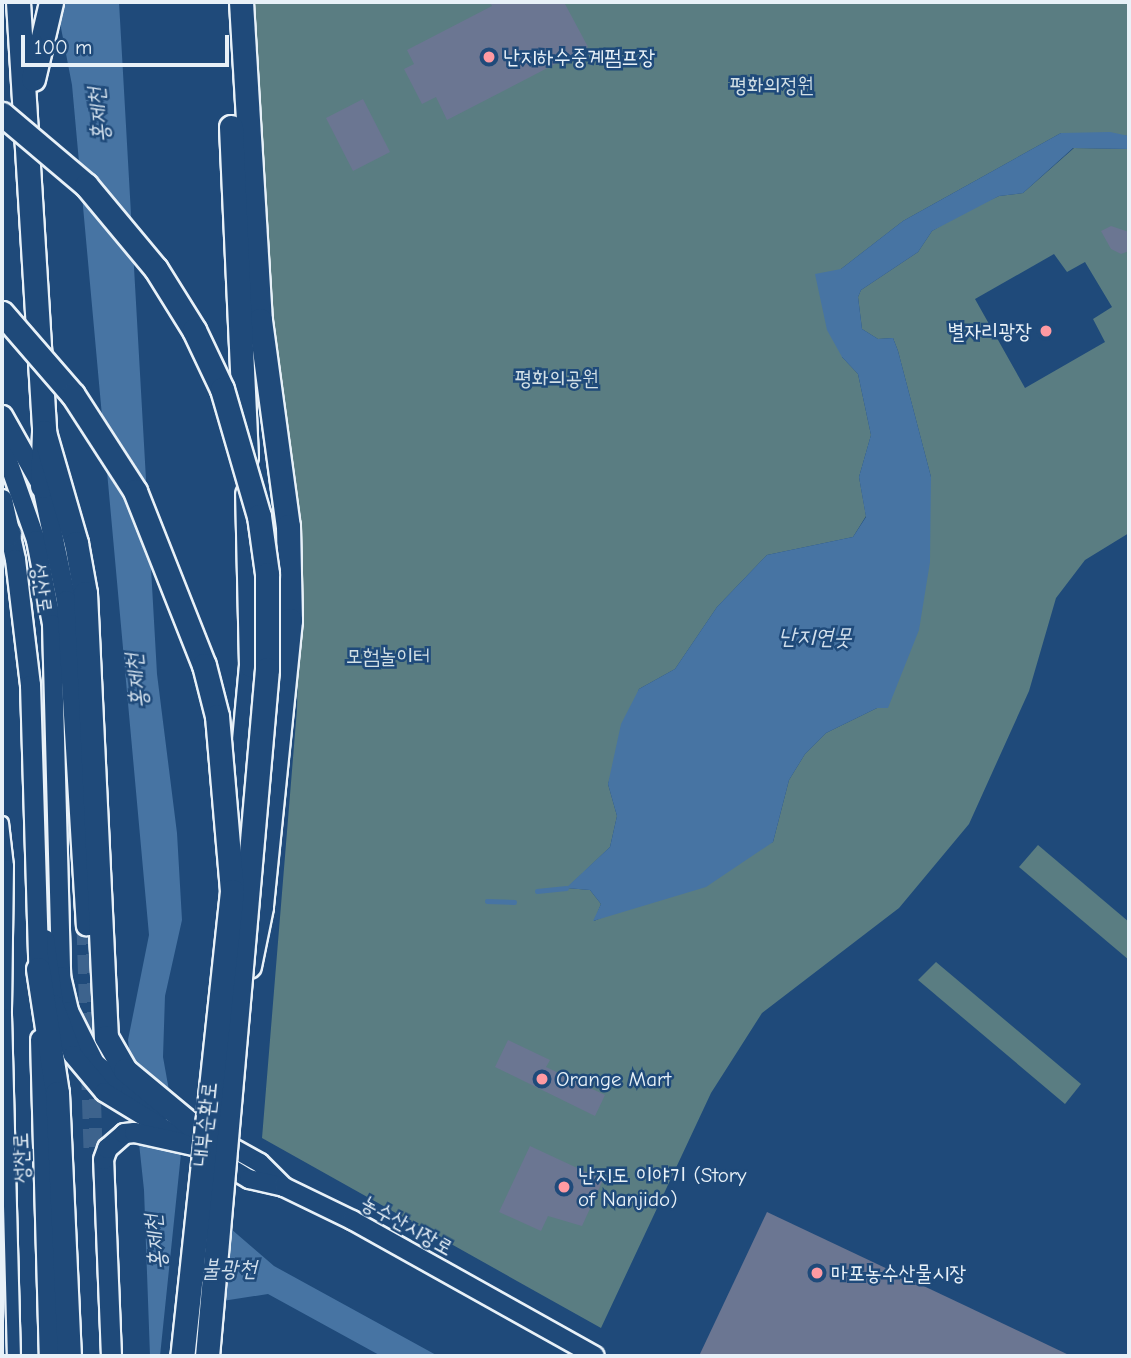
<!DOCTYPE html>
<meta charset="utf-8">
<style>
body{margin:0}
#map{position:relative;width:1131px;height:1358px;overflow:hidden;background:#1f4a7a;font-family:"Comic Neue","Poor Story",sans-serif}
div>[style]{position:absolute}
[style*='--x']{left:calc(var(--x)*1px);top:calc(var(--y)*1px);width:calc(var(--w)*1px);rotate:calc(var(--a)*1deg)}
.green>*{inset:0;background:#5a7d82}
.water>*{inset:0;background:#4774a3}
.pier>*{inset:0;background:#1f4a7a}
.stream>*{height:4.5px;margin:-2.25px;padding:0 2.25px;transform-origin:2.25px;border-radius:2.25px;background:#4774a3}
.building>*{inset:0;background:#6b7692}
.primary-tunnel>*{height:19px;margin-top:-9.5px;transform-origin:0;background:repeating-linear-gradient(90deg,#3d638d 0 19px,transparent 0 29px)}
.roads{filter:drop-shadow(2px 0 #e8f1f8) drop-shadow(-2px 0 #e8f1f8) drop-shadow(0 2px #e8f1f8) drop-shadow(0 -2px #e8f1f8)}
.street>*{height:12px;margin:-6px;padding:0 6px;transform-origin:6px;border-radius:6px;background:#1f4a7a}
.secondary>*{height:18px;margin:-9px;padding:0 9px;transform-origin:9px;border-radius:9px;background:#1f4a7a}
.primary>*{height:19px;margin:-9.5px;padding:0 9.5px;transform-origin:9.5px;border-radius:9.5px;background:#1f4a7a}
.highway>*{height:23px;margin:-11.5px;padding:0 11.5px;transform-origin:11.5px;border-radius:11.5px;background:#1f4a7a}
.bridges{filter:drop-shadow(2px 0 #e8f1f8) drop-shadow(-2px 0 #e8f1f8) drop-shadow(0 2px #e8f1f8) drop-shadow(0 -2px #e8f1f8)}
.highway-bridge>*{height:23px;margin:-11.5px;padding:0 11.5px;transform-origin:11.5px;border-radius:11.5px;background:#1f4a7a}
.dots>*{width:19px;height:19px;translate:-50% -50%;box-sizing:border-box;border:4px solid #1f4a7a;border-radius:50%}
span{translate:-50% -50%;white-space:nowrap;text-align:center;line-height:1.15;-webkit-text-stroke:5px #1f4a7a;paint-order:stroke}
.poi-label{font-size:21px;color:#e8f1f8}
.left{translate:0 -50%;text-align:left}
.right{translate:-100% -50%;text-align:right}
.park-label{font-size:21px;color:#d3e0e6}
.street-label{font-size:21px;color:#e8f1f8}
.water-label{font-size:23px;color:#d0deeb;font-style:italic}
.frame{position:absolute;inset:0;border:4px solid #e8f1f8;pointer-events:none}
.scale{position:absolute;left:21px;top:35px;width:208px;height:32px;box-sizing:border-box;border:4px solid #e8f1f8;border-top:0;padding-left:9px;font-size:21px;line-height:24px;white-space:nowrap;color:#e8f1f8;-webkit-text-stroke:5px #1f4a7a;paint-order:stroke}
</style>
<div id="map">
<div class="green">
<i style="clip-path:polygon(evenodd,255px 2px,1129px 2px,1129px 136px,1061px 133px,903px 221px,841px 269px,842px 357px,858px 374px,871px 435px,859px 477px,866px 516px,853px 537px,767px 555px,717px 607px,675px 669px,639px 689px,608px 784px,617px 816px,610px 847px,567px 888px,590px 890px,601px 904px,594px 921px,773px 842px,789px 780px,805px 754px,826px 733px,877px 708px,931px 477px,898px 351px,893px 338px,878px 339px,862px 329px,858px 297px,861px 290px,918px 252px,932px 231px,966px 211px,999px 196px,1023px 193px,1074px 148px,1129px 149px,1129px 533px,1085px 560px,1056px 598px,1029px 691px,969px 824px,899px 908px,762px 1013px,711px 1093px,601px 1328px,262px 1138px,297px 709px,300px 575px,260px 202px,255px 2px,1054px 254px,1067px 272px,1085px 262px,1112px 307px,1093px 319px,1105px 342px,1025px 388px,975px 299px,1054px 254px)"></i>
<i style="clip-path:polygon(1038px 845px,1129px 922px,1129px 960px,1019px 867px)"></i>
<i style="clip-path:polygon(936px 962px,1081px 1084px,1065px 1104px,918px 980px)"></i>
</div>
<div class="water">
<i style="clip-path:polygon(56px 2px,119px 2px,157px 674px,177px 833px,182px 920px,165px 996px,163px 1057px,187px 1191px,274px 1266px,438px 1356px,381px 1356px,268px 1294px,203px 1304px,199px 1356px,150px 1356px,144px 1190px,128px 1040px,149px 935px,72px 85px)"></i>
<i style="clip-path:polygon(1110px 132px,1129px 136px,1129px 149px,1073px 148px,1023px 193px,999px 196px,932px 231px,918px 252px,861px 290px,858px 297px,862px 329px,878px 339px,893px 338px,898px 351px,931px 477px,930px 562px,919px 630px,888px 708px,877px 708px,826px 733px,805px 754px,789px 780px,773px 842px,706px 887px,593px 921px,601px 904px,590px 890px,566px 888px,610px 847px,617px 816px,608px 784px,621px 724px,639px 689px,675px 669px,717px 607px,767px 555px,853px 537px,866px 517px,859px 477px,871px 435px,858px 374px,842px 357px,827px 330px,815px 274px,841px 269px,903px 221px,1061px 133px)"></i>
</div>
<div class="pier">
<i style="clip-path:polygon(182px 1144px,190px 1189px,228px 1222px,203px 1356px,160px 1356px)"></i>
</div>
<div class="stream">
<i style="--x:537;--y:891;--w:29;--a:-6"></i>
<i style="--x:487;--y:901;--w:27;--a:2"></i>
</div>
<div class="building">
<i style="clip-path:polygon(490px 2px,564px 2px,588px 47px,447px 120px,436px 97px,422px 104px,404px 69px,414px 64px,407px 50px,492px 6px)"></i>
<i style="clip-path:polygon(363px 99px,390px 152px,353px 171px,326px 118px)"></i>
<i style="clip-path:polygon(1111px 226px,1129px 232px,1129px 251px,1121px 254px,1111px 249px,1101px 231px)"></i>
<i style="clip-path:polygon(508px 1040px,550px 1060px,546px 1067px,605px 1095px,595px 1116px,495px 1067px)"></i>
<i style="clip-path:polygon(530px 1146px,603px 1180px,582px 1226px,548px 1216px,541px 1231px,499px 1212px)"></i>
<i style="clip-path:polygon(767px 1212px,966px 1306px,1071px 1356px,699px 1356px)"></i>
</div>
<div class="primary-tunnel">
<i style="--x:86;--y:925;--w:229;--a:88.2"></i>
</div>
<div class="roads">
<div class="street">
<i style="--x:2;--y:823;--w:43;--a:83.4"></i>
<i style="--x:7;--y:866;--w:149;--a:90.8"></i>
<i style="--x:5;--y:1015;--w:341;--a:88.5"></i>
</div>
<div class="secondary">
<i style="--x:2;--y:444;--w:102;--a:70.5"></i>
<i style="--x:36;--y:540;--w:86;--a:79.2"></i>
<i style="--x:52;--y:624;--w:352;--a:88.5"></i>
<i style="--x:61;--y:976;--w:36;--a:77"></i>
<i style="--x:69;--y:1011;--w:58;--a:63.4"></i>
<i style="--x:95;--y:1063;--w:45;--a:39.6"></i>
<i style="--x:130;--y:1092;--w:39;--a:29"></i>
<i style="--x:45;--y:939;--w:66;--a:82.1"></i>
<i style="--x:54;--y:1004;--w:54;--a:69.6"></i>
<i style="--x:73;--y:1055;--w:48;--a:50"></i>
<i style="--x:104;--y:1092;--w:90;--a:31.4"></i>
<i style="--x:217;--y:1139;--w:49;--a:29.2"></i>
<i style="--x:260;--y:1163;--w:34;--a:45"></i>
<i style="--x:214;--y:1158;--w:41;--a:31"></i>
<i style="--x:249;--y:1179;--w:36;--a:13"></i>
<i style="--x:284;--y:1187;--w:76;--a:25.9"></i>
<i style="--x:352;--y:1220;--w:278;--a:29.2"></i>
</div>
<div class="primary">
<i style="--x:2;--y:415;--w:81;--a:60.6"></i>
<i style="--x:42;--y:486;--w:116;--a:78.1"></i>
<i style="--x:66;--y:600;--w:326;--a:86.5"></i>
<i style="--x:2;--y:499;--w:61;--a:77.8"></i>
<i style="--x:15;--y:559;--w:127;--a:83.2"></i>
<i style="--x:30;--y:685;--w:299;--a:88.3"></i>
<i style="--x:40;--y:1039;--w:317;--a:88.4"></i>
<i style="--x:111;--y:1356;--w:197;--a:-92.3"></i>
<i style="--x:103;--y:1159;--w:12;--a:-70"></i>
<i style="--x:107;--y:1148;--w:23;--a:-41"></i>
<i style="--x:124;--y:1133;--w:10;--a:-6"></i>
<i style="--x:134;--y:1132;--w:60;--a:12.4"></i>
</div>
<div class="highway">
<i style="--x:18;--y:2;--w:431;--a:86.5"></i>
<i style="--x:44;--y:432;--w:54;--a:92.1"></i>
<i style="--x:241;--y:2;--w:319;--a:86.6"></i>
<i style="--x:260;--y:320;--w:208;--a:82.3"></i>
<i style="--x:288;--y:526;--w:94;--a:88.8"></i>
<i style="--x:290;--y:620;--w:288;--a:95.8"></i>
<i style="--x:261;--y:907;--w:60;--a:101.5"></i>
<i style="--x:33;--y:79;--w:79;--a:-76.8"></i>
<i style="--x:231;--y:127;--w:330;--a:87.4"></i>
<i style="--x:44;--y:432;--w:116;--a:73.9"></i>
<i style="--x:76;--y:543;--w:51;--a:79.8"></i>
<i style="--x:85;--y:593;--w:444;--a:87.3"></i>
<i style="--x:106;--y:1037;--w:38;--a:60"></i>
<i style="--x:125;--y:1070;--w:85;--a:39.7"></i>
<i style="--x:2;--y:520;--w:15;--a:62"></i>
<i style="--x:235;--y:837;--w:173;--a:-84.7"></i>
<i style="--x:251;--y:665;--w:171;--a:-91.3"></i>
<i style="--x:38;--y:969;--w:125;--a:81.3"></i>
<i style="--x:57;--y:1093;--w:263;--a:87.4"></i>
</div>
</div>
<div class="bridges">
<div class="highway-bridge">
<i style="--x:2;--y:114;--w:110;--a:40.2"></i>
<i style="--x:86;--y:185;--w:109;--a:50.2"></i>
<i style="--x:156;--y:269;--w:72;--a:58.1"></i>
<i style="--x:194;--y:330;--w:65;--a:64.6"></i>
<i style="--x:222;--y:389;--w:132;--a:73.8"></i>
<i style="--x:259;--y:516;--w:59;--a:82.1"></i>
<i style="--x:267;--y:574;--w:95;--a:90"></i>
<i style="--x:267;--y:669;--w:690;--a:94.99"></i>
<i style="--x:2;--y:313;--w:108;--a:49.1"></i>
<i style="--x:73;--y:395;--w:114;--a:57.1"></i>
<i style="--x:135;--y:491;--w:187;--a:68.4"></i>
<i style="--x:204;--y:665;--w:53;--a:75.7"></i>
<i style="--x:217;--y:716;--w:176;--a:85.1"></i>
<i style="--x:232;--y:891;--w:468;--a:96.1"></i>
</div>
</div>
<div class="dots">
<i style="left:489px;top:57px;background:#ff9aa2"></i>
<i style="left:1046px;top:331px;background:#ff9aa2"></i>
<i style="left:542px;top:1079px;background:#ff9aa2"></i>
<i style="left:564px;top:1187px;background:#ff9aa2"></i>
<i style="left:817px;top:1273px;background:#ff9aa2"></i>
</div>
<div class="poi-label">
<span class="left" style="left:503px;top:57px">난지하수중계펌프장</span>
<span class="right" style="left:1032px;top:331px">별자리광장</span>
<span class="left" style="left:556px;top:1079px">Orange Mart</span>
<span class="left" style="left:578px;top:1187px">난지도 이야기 (Story<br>of Nanjido)</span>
<span class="left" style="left:831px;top:1273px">마포농수산물시장</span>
</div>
<div class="park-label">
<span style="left:772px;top:85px">평화의정원</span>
<span style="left:557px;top:378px">평화의공원</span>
<span style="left:388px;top:656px">모험놀이터</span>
</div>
<div class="street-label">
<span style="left:42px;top:588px;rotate:82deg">성산로</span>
<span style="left:205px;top:1124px;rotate:-84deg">내부순환로</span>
<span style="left:21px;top:1158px;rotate:-92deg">성산로</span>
<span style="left:407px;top:1225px;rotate:29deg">농수산시장로</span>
</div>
<div class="water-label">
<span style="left:99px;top:115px;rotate:-96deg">홍제천</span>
<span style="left:815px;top:637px">난지연못</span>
<span style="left:137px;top:681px;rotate:-97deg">홍제천</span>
<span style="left:156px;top:1242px;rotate:-96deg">홍제천</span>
<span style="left:229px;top:1269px">불광천</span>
</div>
<div class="frame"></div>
<div class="scale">100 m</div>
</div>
